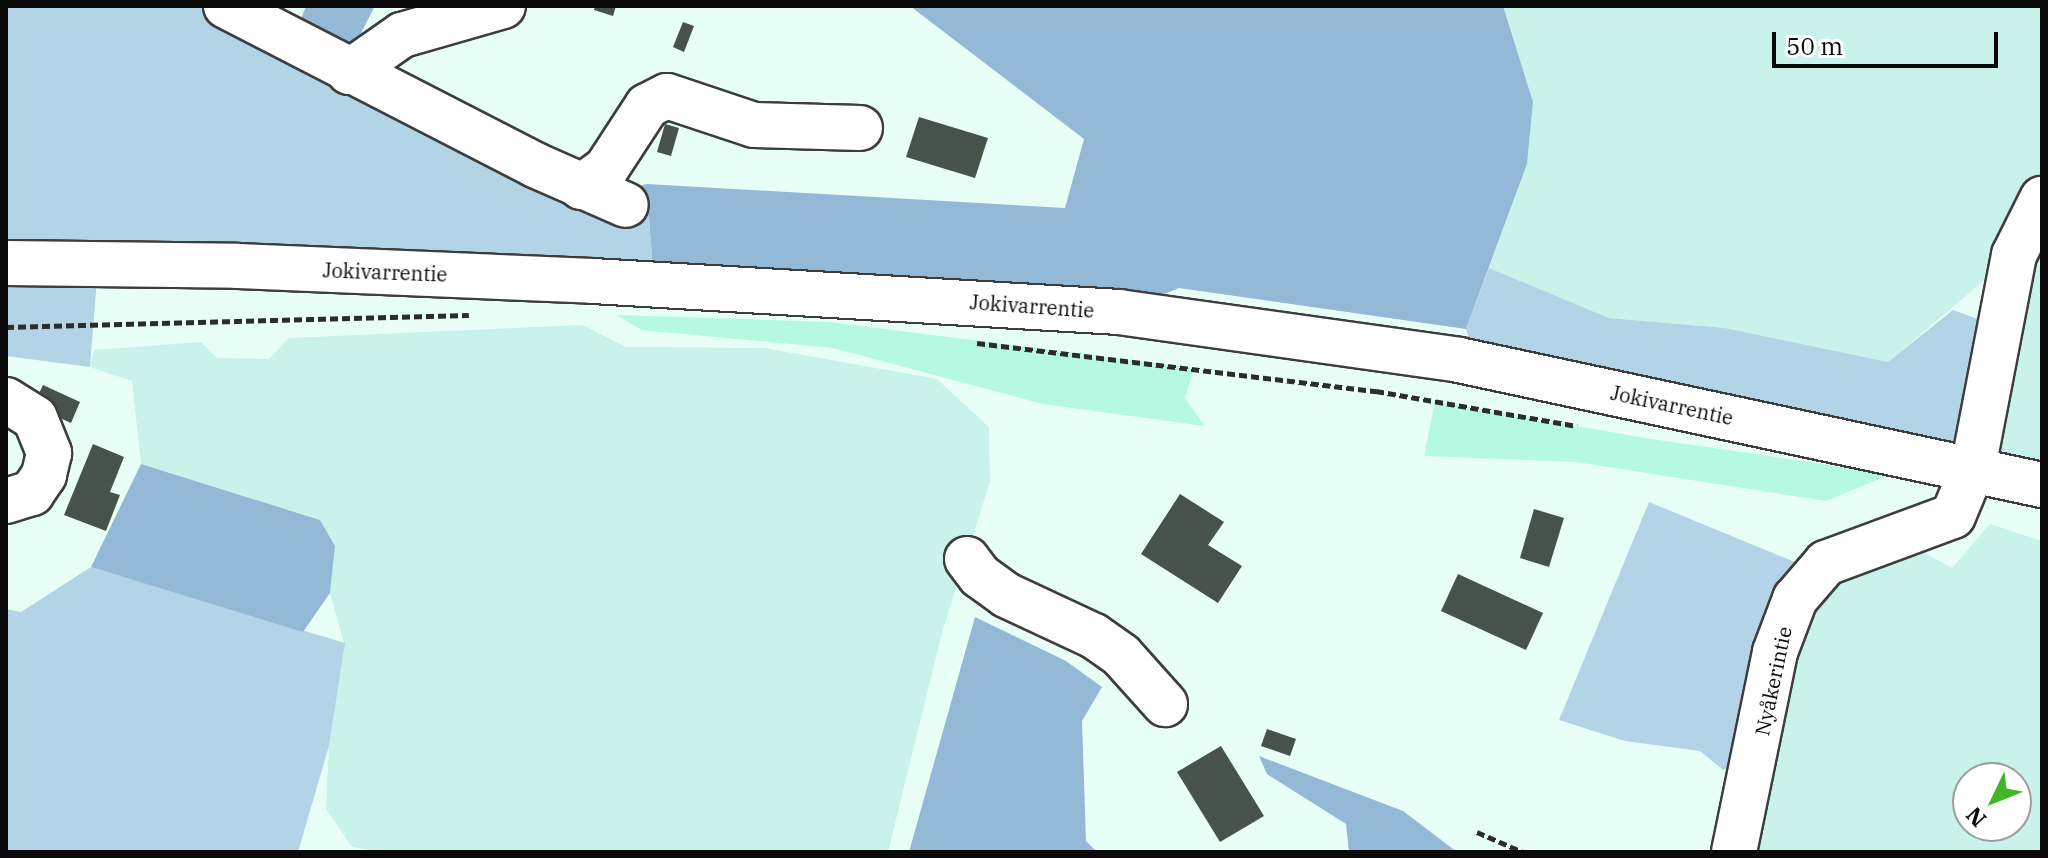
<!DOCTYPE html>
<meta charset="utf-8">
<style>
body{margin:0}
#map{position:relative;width:2048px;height:858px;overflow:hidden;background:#e7fff7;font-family:"IBM Plex Serif",serif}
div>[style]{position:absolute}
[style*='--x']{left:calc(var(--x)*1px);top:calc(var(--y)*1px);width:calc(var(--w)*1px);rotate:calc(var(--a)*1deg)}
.farmland>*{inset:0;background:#c9f3ea}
.green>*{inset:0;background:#b3d4e7}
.forest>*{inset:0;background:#93b9d7}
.sand>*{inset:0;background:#b5f9e2}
.building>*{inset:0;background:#47524a}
.path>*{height:5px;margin-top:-2.5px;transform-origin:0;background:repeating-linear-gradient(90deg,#2c2c2c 0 8px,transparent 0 12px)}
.roads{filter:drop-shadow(2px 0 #3d3d3d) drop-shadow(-2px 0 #3d3d3d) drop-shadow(0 2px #3d3d3d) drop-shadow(0 -2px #3d3d3d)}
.minor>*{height:44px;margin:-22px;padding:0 22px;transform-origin:22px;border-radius:22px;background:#fff}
span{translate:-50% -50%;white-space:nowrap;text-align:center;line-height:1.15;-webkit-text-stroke:8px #fff;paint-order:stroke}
.street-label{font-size:20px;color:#0a0a0a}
.frame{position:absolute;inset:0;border:8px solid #0a0a0a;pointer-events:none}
.north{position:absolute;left:1952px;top:762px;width:80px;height:80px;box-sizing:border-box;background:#fff;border:2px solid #9d9d9d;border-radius:50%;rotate:227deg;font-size:22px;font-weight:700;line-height:32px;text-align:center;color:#0a0a0a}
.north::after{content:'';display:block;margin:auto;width:28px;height:36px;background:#3eb626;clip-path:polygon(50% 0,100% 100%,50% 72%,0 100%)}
.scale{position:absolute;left:1772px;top:32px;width:226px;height:36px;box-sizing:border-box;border:4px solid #0a0a0a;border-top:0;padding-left:10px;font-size:24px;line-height:28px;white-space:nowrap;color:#0a0a0a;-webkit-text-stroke:6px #fff;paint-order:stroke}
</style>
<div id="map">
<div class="farmland">
<i style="clip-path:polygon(1503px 6px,2042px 6px,2042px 486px,1973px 468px,2013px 256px,1888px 362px,1725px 328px,1609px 318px,1489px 268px,1527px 164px,1533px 102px)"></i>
<i style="clip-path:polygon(583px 325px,626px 347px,765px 348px,937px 379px,989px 427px,990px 482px,943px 629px,888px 852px,382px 852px,352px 847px,326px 809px,329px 746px,344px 643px,330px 593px,335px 546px,320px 520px,141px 464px,132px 381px,90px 367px,94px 350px,201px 342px,217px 358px,269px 359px,289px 338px)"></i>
<i style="clip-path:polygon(evenodd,1990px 524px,2042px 541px,2042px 852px,1734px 852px,1795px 599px,1898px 538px,1952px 568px,1990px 524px,1968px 778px,2016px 778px,2016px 826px,1968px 826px,1968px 778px)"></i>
</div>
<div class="green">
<i style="clip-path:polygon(6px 6px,226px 6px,649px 217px,654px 284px,98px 266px,90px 367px,6px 356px)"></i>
<i style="clip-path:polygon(1489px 268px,1609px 318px,1725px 328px,1888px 362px,1953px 310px,2000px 327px,1973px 468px,1477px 364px,1466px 329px)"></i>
<i style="clip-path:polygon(1649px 502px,1807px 567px,1738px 761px,1723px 770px,1700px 751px,1625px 741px,1559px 720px)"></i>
<i style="clip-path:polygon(91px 567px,345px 643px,329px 746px,298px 852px,6px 852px,6px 609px,21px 612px)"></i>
</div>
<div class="forest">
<i style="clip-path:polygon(306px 6px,375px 6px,349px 56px,297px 29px)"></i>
<i style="clip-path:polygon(910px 6px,1503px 6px,1533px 102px,1527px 164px,1466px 329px,1179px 288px,1119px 312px,654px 284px,649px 217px,604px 196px,647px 184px,1065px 208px,1084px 139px)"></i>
<i style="clip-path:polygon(141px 464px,320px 520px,335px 546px,330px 593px,303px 632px,91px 567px)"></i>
<i style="clip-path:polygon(975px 617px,1066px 661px,1102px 687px,1082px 721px,1086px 841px,1097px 852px,909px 852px)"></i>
<i style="clip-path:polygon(1259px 756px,1403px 811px,1457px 852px,1349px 852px,1346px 824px,1267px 774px)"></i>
</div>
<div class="sand">
<i style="clip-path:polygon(616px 315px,829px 322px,1194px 368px,1185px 398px,1205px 426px,1043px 404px,833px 348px,642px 330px)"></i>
<i style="clip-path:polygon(1435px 401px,1645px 438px,1891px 474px,1826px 501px,1576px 462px,1424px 456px)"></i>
</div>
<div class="building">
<i style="clip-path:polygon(595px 6px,616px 6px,613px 16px,594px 10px)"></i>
<i style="clip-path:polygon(683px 22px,694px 26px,684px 52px,673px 47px)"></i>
<i style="clip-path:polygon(919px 117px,988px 138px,975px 178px,906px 157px)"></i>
<i style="clip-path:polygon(665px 124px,679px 128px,671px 156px,657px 152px)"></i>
<i style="clip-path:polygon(43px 385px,80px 402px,71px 423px,33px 406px)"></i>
<i style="clip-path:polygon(93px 444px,124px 457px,110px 492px,120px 495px,106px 531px,64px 515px)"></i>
<i style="clip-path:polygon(1180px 494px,1224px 522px,1208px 545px,1242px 566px,1218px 603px,1141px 554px)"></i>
<i style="clip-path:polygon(1534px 509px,1564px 518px,1549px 567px,1520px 558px)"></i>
<i style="clip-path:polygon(1458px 574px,1543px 613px,1526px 650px,1441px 611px)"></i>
<i style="clip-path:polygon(1267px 729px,1296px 739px,1290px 756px,1261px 746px)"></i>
<i style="clip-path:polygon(1221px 746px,1264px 816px,1220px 842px,1177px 772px)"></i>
</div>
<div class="path">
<i style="--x:6;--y:327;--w:463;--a:-1.5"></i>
<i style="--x:977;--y:343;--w:402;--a:6.9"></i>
<i style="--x:1376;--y:391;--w:204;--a:9.9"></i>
<i style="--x:1477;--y:832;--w:50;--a:23.5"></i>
</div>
<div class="roads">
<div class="minor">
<i style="--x:226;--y:6;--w:348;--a:27.2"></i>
<i style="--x:535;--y:165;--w:99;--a:23.7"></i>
<i style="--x:349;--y:72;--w:65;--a:-34.9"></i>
<i style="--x:402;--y:35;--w:105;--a:-16"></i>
<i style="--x:581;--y:187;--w:31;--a:-36"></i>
<i style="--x:606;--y:169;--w:75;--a:-56.9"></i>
<i style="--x:647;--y:106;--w:22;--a:-27"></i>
<i style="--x:667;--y:96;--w:92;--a:18.4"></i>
<i style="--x:754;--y:125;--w:106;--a:1.6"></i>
<i style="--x:6;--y:263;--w:232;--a:0.7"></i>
<i style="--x:238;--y:266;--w:355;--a:2.4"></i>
<i style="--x:593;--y:281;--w:527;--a:3.37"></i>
<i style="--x:1119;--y:312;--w:343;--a:8"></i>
<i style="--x:1459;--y:360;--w:596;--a:12.1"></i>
<i style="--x:6;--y:400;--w:34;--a:32"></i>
<i style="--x:35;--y:418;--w:38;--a:68"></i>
<i style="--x:49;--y:453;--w:23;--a:103"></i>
<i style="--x:44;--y:475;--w:22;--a:124"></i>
<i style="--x:32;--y:493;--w:27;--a:163"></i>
<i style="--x:967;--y:559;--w:21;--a:53"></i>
<i style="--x:980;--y:576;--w:32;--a:36"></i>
<i style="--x:1006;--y:595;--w:97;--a:25"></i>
<i style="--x:1094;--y:636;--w:33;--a:35"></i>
<i style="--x:1121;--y:655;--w:66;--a:48.1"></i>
<i style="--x:1734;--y:852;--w:204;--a:-78.4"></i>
<i style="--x:1775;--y:652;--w:57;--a:-69.3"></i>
<i style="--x:1795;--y:599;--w:48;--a:-49.3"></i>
<i style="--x:1826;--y:563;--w:135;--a:-20.3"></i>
<i style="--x:1953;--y:516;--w:52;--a:-67.4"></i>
<i style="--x:1973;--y:468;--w:217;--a:-79.1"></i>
<i style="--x:2014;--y:255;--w:63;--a:-63.4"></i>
</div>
</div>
<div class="street-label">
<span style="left:385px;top:272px;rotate:2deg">Jokivarrentie</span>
<span style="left:1032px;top:306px;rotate:4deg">Jokivarrentie</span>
<span style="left:1672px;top:405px;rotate:12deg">Jokivarrentie</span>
<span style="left:1773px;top:681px;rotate:-78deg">Nyåkerintie</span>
</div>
<div class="frame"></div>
<div class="north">N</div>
<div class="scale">50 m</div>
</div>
